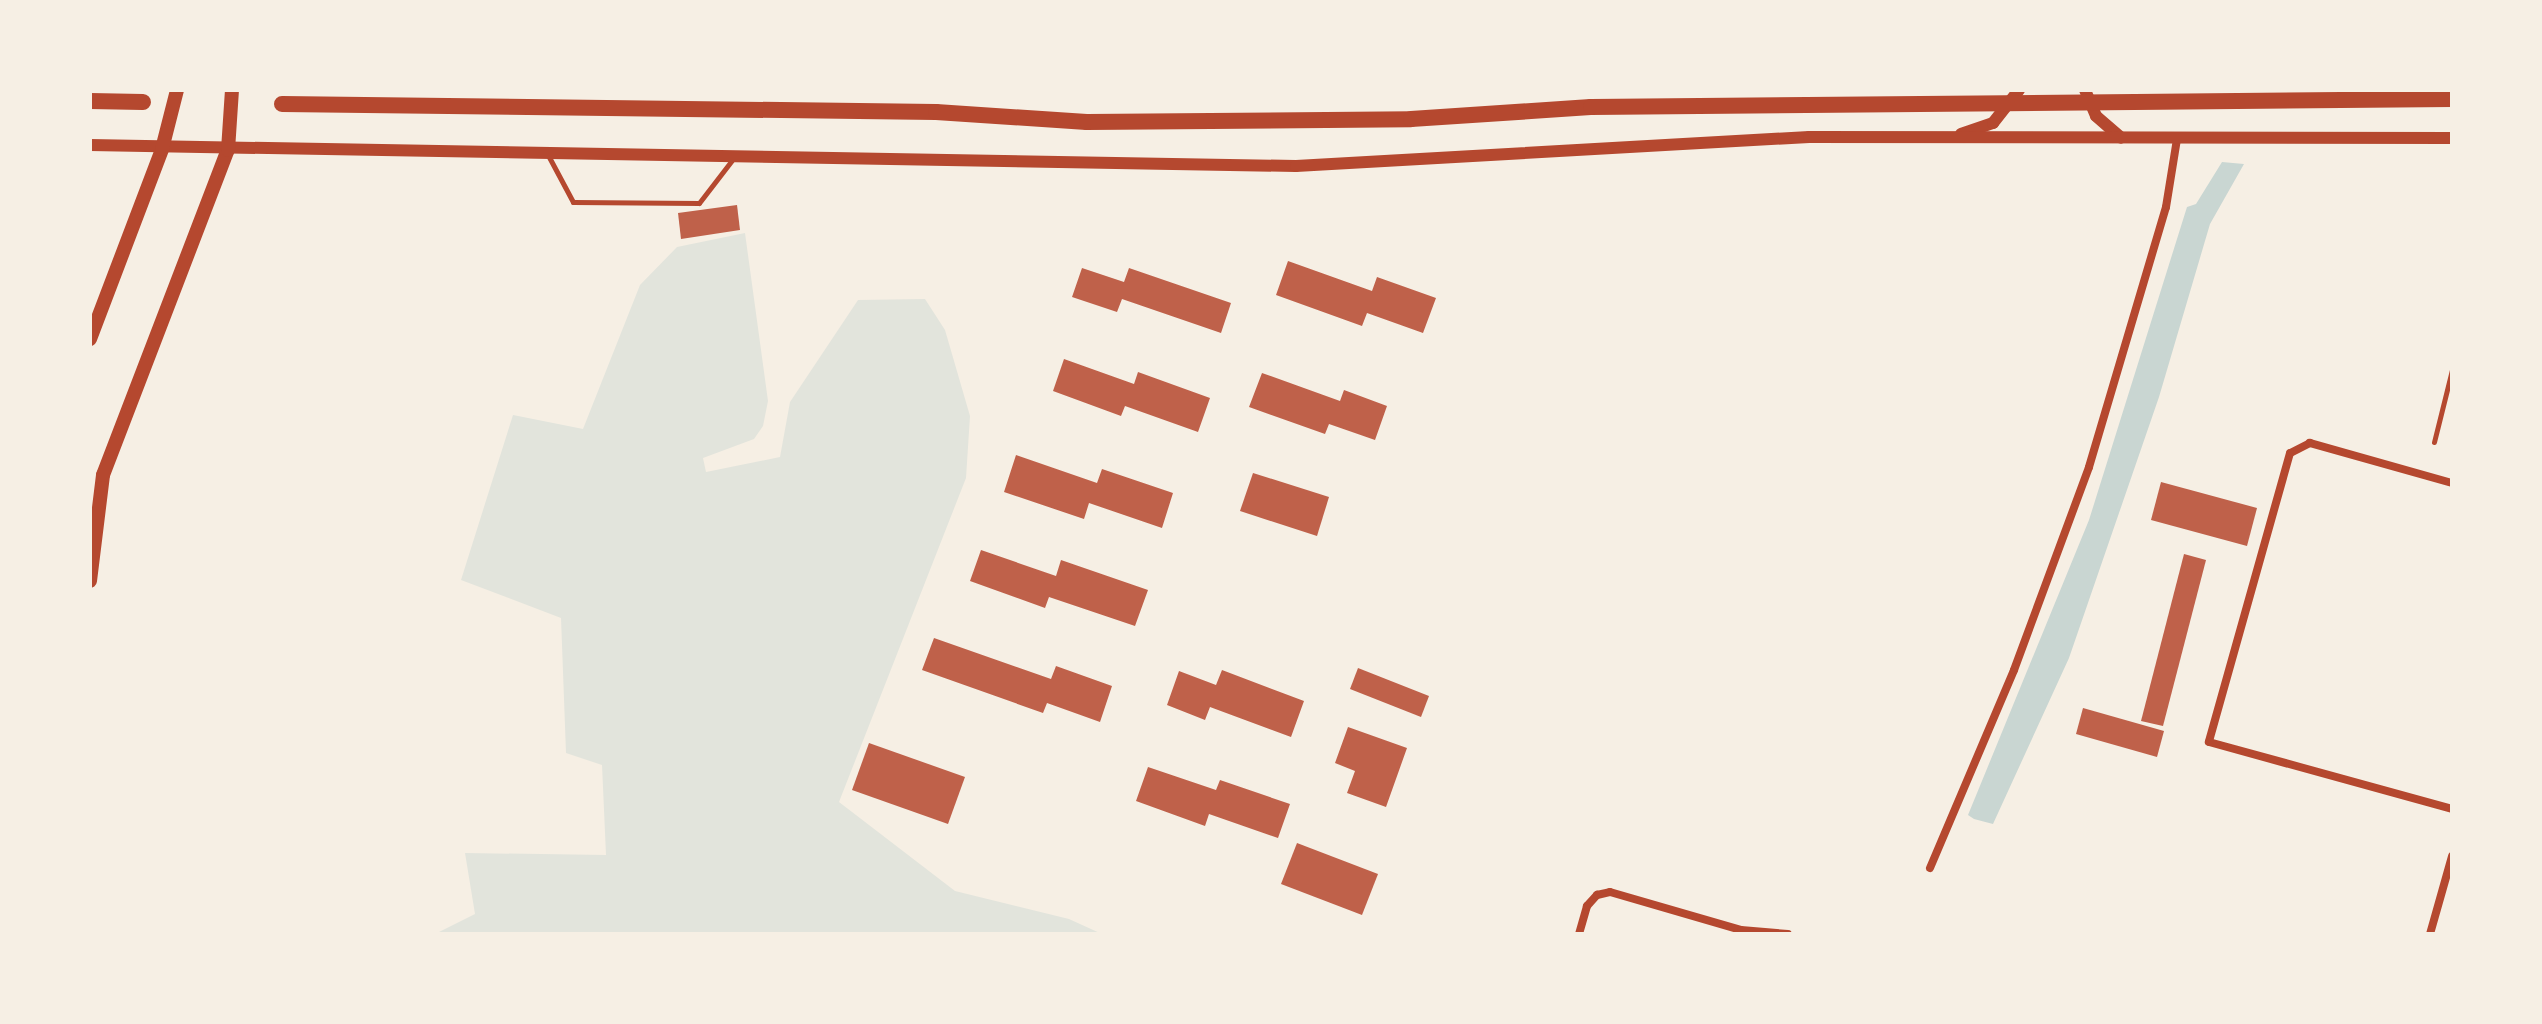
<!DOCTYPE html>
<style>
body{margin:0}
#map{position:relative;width:2542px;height:1024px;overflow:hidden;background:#f6efe4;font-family:"Fira Sans",sans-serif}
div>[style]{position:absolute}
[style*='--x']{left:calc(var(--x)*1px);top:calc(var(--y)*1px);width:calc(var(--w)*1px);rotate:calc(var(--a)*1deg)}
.green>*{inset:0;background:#e2e4dc}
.water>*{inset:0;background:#c9d6d2}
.building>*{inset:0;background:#bf614a}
.service>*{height:5px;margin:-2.5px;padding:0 2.5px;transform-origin:2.5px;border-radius:2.5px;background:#b5482f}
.minor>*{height:8px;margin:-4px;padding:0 4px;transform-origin:4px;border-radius:4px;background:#b5482f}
.tertiary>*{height:12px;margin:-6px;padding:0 6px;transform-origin:6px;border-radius:6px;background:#b5482f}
.secondary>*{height:14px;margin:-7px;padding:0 7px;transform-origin:7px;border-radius:7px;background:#b5482f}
.trunk>*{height:16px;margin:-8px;padding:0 8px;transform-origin:8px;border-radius:8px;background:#b5482f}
span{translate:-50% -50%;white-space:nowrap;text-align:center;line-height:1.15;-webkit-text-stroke:7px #f6efe4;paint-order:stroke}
.frame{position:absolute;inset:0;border:92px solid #f6efe4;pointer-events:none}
</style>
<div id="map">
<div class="green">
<i style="clip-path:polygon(745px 233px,768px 401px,763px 426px,754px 439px,703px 458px,706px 472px,780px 457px,790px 402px,858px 300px,925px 299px,945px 330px,970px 416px,966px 478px,839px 802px,955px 891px,1069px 919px,1102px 934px,435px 934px,475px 914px,465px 853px,606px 855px,602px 765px,566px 753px,561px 618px,461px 580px,513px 415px,583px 429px,640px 285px,677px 247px)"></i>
</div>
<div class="water">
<i style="clip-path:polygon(2222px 162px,2244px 164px,2210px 224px,2159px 397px,2069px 658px,1993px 824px,1974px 819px,1968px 815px,2089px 520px,2187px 207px,2196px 204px)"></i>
</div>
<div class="building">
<i style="clip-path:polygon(737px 205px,740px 230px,681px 239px,678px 213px)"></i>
<i style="clip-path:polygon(1288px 261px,1372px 291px,1377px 277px,1436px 298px,1423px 333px,1367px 313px,1362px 326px,1276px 295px)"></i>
<i style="clip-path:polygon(1082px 268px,1124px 282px,1129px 268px,1231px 303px,1221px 333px,1122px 299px,1117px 312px,1072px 297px)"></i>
<i style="clip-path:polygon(1064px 359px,1134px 384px,1138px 372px,1210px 398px,1198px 432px,1125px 406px,1121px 416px,1053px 391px)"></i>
<i style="clip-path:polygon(1262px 373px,1340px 401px,1344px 390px,1387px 406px,1375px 440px,1329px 424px,1325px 434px,1249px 407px)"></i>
<i style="clip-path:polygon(1016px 455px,1097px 483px,1102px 469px,1173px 493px,1162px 528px,1089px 503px,1084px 519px,1004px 492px)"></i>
<i style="clip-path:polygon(1253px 473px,1329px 497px,1317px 536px,1240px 511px)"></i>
<i style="clip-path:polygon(2161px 482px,2257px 508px,2247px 546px,2151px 520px)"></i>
<i style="clip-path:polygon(981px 550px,1056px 576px,1061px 560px,1148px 590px,1135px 626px,1049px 597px,1045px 608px,970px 581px)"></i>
<i style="clip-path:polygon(2184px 554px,2206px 560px,2163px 726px,2141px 721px)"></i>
<i style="clip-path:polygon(934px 638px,1051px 679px,1056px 666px,1112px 686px,1100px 722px,1047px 703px,1043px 713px,922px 670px)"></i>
<i style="clip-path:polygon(1358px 668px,1429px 696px,1421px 717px,1350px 689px)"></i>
<i style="clip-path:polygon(1222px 670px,1304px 701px,1291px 737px,1210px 707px,1205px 720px,1167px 705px,1179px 671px,1216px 685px)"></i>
<i style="clip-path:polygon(2083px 708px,2164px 731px,2157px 757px,2076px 734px)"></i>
<i style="clip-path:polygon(1348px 727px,1407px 748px,1386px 807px,1347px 793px,1355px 771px,1335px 763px)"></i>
<i style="clip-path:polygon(869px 743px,965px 777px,948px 824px,852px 790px)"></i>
<i style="clip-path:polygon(1148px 767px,1216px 790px,1220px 780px,1290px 804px,1278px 838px,1209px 814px,1205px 826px,1136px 801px)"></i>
<i style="clip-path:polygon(1297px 843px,1378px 874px,1362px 915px,1281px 884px)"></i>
</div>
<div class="service">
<i style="--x:549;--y:157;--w:51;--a:61.9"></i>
<i style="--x:573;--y:202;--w:126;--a:0.5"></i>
<i style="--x:699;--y:203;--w:54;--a:-52.5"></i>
<i style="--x:2434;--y:442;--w:74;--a:-76"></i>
</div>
<div class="minor">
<i style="--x:2452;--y:483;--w:148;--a:-164.3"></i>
<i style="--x:2310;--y:443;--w:22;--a:153"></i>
<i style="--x:2290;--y:453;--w:300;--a:105.7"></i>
<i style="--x:2209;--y:742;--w:252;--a:15.4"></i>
<i style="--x:1930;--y:868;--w:215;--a:-67"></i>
<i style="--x:2014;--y:670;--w:216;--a:-69.7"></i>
<i style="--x:2089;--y:467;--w:271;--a:-73.5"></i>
<i style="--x:2166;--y:207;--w:69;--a:-80.8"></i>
<i style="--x:1579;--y:934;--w:29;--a:-74"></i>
<i style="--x:1587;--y:906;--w:15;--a:-48"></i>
<i style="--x:1597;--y:895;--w:13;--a:-13"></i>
<i style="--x:1610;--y:892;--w:136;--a:16.2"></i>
<i style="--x:1741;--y:930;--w:47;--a:4.9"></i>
<i style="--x:2430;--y:934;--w:81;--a:-74.2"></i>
</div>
<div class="tertiary">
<i style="--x:2085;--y:90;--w:28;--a:67"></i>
<i style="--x:2096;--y:116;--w:33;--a:41"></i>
<i style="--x:1961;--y:134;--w:34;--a:-19"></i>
<i style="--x:1993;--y:123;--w:42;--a:-51.8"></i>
<i style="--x:90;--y:145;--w:1206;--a:1"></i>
<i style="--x:1296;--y:166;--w:514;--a:-3.24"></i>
<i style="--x:1809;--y:137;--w:643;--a:0.09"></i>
</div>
<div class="secondary">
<i style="--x:90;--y:339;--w:203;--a:-69.2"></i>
<i style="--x:162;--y:149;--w:61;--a:-75.7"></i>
<i style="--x:90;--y:581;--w:107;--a:-83"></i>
<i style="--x:103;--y:475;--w:348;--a:-69"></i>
<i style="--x:228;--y:150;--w:60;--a:-86.2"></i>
</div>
<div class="trunk">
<i style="--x:90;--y:101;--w:53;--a:1.1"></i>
<i style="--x:282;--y:104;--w:654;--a:0.7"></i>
<i style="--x:936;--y:112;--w:151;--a:3.8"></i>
<i style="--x:1087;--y:122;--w:324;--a:-0.5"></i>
<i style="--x:1411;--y:119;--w:180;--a:-3.8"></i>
<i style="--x:1591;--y:107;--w:861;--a:-0.53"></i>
</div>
<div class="frame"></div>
</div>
